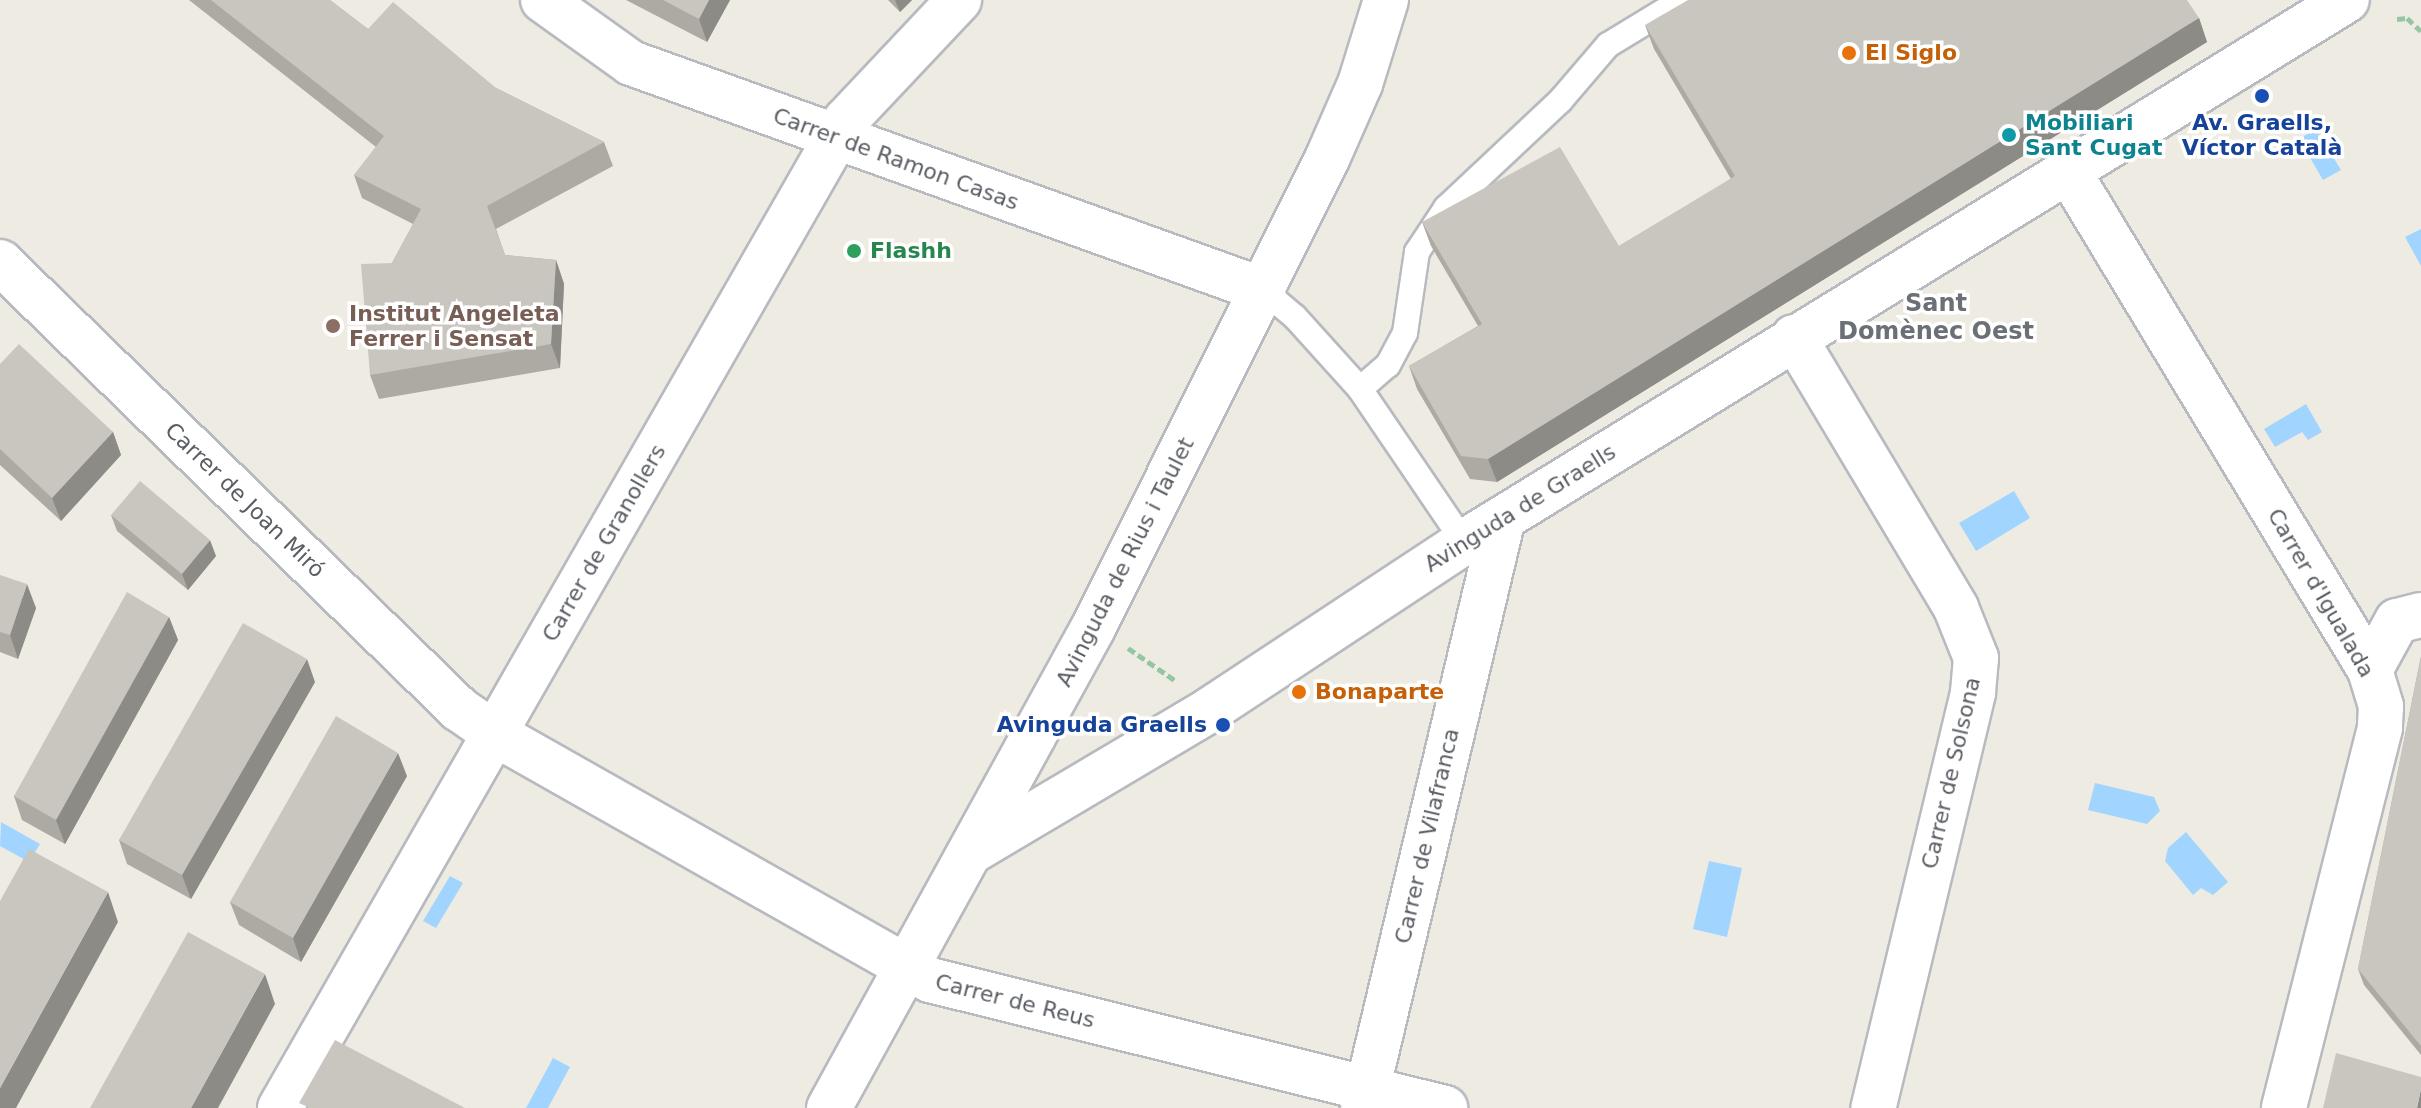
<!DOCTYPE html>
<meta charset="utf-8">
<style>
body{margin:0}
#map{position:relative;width:2421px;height:1108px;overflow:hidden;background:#eeece2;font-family:"DejaVu Sans",sans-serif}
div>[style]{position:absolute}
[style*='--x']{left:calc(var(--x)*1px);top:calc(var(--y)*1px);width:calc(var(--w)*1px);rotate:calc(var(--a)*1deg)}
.water>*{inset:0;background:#a1d5ff}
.path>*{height:5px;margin-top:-2.5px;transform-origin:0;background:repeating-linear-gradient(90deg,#94c6a3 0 8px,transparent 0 12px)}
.roads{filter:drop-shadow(2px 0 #b7babf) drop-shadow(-2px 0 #b7babf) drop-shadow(0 2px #b7babf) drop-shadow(0 -2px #b7babf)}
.service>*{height:24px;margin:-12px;padding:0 12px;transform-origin:12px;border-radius:12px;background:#fff}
.minor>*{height:44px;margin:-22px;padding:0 22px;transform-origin:22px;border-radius:22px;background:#fff}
.tertiary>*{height:44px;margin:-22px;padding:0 22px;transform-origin:22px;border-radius:22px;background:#fff}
.wall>*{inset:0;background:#adaaa4}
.shaded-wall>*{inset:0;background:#8d8b86}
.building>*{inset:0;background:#c9c6bf}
.dots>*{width:22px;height:22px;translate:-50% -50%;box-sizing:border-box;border:4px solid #fff;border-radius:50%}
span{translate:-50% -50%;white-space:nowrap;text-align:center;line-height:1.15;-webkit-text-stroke:7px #fff;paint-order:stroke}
.food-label{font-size:22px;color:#c56008;font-weight:700}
.left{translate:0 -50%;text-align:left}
.culture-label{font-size:22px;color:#0d838f;font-weight:700}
.transit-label{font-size:22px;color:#164399;font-weight:700}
.right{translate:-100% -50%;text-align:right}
.street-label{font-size:22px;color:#5a5e64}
.leisure-label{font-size:22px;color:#27864d;font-weight:700}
.education-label{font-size:22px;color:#785e54;font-weight:700}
.neighbourhood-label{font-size:24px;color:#6b7076;font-weight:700}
</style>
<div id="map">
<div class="water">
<i style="clip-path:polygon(2316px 129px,2341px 170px,2323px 180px,2299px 139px)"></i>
<i style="clip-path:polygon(2421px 229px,2421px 266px,2405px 237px)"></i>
<i style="clip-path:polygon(2306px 404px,2322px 432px,2308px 440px,2302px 432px,2275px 447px,2264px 429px)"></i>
<i style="clip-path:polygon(2014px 491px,2030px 518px,1976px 551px,1959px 523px)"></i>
<i style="clip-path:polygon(2095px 783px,2154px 797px,2160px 811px,2147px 824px,2088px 810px)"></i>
<i style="clip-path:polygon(1px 822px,40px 844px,29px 862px,0 846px)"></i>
<i style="clip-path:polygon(2186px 832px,2228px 882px,2213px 895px,2201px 888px,2193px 895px,2165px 861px,2168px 848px)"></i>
<i style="clip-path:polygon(1709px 861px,1742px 868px,1727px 937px,1693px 929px)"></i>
<i style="clip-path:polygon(450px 876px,463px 883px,436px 928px,423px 921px)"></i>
<i style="clip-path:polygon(553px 1058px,570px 1067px,548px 1108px,526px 1108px)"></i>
</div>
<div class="path">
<i style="--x:2397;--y:19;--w:10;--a:-6"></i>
<i style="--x:2407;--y:18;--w:19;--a:43"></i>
<i style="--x:1128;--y:648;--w:58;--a:34.5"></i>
</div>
<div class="roads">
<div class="service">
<i style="--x:1263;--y:290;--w:42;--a:40.2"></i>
<i style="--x:1295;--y:317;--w:97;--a:47.9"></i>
<i style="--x:1360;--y:389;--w:171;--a:55.8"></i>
<i style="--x:1456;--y:530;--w:16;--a:35"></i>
<i style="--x:1360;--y:389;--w:37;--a:-41"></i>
<i style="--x:1388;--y:365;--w:36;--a:-62"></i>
<i style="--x:1405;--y:333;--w:82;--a:-81.6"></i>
<i style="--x:1417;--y:252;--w:53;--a:-56.6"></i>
<i style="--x:1446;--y:208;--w:156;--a:-43.2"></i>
<i style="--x:1560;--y:101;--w:74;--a:-49.4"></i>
<i style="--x:1608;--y:45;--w:87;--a:-31.3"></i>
</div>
<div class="minor">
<i style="--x:543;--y:0;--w:108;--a:35.6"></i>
<i style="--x:631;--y:63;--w:672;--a:19.76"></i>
<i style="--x:2067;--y:169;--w:585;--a:58.83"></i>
<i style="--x:2370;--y:670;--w:38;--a:73"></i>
<i style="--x:2381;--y:706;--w:22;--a:93"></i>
<i style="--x:2380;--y:728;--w:392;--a:104.2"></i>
<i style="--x:0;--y:262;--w:641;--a:44.24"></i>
<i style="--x:459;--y:709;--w:44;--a:34.8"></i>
<i style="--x:495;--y:734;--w:500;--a:29.5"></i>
<i style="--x:930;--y:980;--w:531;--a:13.96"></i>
<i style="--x:1794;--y:337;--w:316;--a:59.1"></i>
<i style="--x:1956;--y:608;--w:54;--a:68.2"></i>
<i style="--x:1976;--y:658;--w:35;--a:95"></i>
<i style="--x:1973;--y:693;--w:427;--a:103.5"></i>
<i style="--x:2370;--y:670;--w:56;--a:-61.1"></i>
<i style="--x:2397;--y:621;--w:25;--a:-14"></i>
<i style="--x:280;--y:1108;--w:1139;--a:-60.19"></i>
<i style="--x:846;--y:120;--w:165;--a:-46.7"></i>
<i style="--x:1363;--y:1108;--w:606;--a:-76.65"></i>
</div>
<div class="tertiary">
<i style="--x:974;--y:850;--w:276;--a:-30.7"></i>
<i style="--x:1211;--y:709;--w:309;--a:-33.4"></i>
<i style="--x:1469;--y:539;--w:1030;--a:-31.55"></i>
<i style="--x:829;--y:1108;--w:548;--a:-61.19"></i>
<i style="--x:1093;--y:628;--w:524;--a:-63.48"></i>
<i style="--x:1327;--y:159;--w:82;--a:-66.3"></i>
<i style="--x:1360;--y:84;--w:88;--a:-72.8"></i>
</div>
</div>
<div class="wall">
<i style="clip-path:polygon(189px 0,330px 0,368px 29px,496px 88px,604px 142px,613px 166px,496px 229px,505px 255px,556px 260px,564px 284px,560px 368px,379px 399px,370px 375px,392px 263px,413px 224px,362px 198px,354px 175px,376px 147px)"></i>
<i style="clip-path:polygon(626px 0,730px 0,707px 42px)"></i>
<i style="clip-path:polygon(888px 0,912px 0,900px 12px)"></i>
<i style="clip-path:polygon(2199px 18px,2207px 42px,1497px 482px,1470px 479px,1417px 389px,1409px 366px,1478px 326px,1431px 246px,1422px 222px,1619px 246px,1731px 179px,1654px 49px,1645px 25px)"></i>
<i style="clip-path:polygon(0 364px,113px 432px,121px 455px,61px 521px,0 465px)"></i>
<i style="clip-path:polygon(111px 515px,216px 556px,188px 590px,117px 531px)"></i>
<i style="clip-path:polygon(0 575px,36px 608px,18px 659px,0 652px)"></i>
<i style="clip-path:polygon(169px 617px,178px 640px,65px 844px,22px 820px,14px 796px)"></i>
<i style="clip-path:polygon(2421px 656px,2421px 1055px,2364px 985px,2358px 969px)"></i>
<i style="clip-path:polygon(315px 682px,191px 899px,127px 864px,119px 840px)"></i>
<i style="clip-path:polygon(407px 776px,301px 962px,239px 925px,230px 902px)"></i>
</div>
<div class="shaded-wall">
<i style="clip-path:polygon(709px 0,730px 0,707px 42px,699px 19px)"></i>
<i style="clip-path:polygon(895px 0,912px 0,900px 12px)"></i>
<i style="clip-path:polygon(2199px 18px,2207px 42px,1497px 482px,1488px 459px)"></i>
<i style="clip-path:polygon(556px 260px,564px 284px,560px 368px,551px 344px)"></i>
<i style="clip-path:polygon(113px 432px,121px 455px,61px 521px,52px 498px)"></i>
<i style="clip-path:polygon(210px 540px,216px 556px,188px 590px,182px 574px)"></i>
<i style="clip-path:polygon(27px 584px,36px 608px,18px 659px,10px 635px)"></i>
<i style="clip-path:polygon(169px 617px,178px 640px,65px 844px,56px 820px)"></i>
<i style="clip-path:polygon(307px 659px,315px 682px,191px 899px,182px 875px)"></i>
<i style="clip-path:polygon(398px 753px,407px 776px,301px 962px,293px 938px)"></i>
<i style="clip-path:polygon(108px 892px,118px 922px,16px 1108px,0 1108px,0 1088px)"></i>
<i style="clip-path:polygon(265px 974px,275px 1004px,218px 1108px,191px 1108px)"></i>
<i style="clip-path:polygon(2421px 1089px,2421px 1108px,2417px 1108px)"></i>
</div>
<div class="building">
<i style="clip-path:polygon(211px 0,330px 0,368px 29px,393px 2px,496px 88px,604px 142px,487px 206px,505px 255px,556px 260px,551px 344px,370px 375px,361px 264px,392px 263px,421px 209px,354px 175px,384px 136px)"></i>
<i style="clip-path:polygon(663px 0,709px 0,699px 19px)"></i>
<i style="clip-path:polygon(1688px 0,2187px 0,2199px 18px,1488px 459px,1461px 456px,1409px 366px,1482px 324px,1422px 222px,1560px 147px,1619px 246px,1735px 176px,1645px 25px)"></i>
<i style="clip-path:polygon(19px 344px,113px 432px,52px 498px,0 449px,0 364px)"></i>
<i style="clip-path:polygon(140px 481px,210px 540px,182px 574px,111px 515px)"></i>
<i style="clip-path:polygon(0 575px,27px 584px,10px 635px,0 632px)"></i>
<i style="clip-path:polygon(127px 592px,169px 617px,56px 820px,14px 796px)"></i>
<i style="clip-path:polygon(243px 623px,307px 659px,182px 875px,119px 840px)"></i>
<i style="clip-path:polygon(2421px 656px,2421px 1046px,2358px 969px)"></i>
<i style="clip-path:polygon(336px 716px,398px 753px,293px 938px,230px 902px)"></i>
<i style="clip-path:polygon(29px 849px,108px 892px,0 1088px,0 901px)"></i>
<i style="clip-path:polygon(188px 932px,265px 974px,191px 1108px,90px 1108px)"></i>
<i style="clip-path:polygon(335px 1040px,465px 1108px,310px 1108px,299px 1103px)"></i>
<i style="clip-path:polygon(2336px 1053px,2421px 1077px,2421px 1089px,2417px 1108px,2323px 1108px)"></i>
</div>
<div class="dots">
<i style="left:1849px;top:53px;background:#e8710a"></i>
<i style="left:2262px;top:96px;background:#1a4fb4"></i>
<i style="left:2009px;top:135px;background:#0f9aa8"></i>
<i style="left:854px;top:251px;background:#2e9e5b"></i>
<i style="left:333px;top:326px;background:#8d6e63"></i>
<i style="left:1299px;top:692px;background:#e8710a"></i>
<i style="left:1223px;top:725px;background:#1a4fb4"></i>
</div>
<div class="food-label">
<span class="left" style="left:1865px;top:53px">El Siglo</span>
<span class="left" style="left:1315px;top:692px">Bonaparte</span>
</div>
<div class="culture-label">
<span class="left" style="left:2025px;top:135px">Mobiliari<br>Sant Cugat</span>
</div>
<div class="transit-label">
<span style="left:2262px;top:135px">Av. Graells,<br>Víctor Català</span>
<span class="right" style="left:1207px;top:725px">Avinguda Graells</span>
</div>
<div class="street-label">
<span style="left:896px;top:159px;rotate:20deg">Carrer de Ramon Casas</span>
<span style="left:245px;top:500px;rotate:44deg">Carrer de Joan Miró</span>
<span style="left:1520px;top:508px;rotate:-32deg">Avinguda de Graells</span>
<span style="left:604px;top:543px;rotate:-60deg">Carrer de Granollers</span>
<span style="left:1125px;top:562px;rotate:-63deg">Avinguda de Rius i Taulet</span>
<span style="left:2321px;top:593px;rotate:60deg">Carrer d'Igualada</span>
<span style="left:1951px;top:773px;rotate:-77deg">Carrer de Solsona</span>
<span style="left:1427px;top:836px;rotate:-77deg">Carrer de Vilafranca</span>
<span style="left:1015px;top:1001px;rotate:14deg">Carrer de Reus</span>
</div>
<div class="leisure-label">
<span class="left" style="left:870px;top:251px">Flashh</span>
</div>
<div class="education-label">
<span class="left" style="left:349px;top:326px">Institut Angeleta<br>Ferrer i Sensat</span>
</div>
<div class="neighbourhood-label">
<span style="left:1936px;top:318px">Sant<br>Domènec Oest</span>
</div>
</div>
